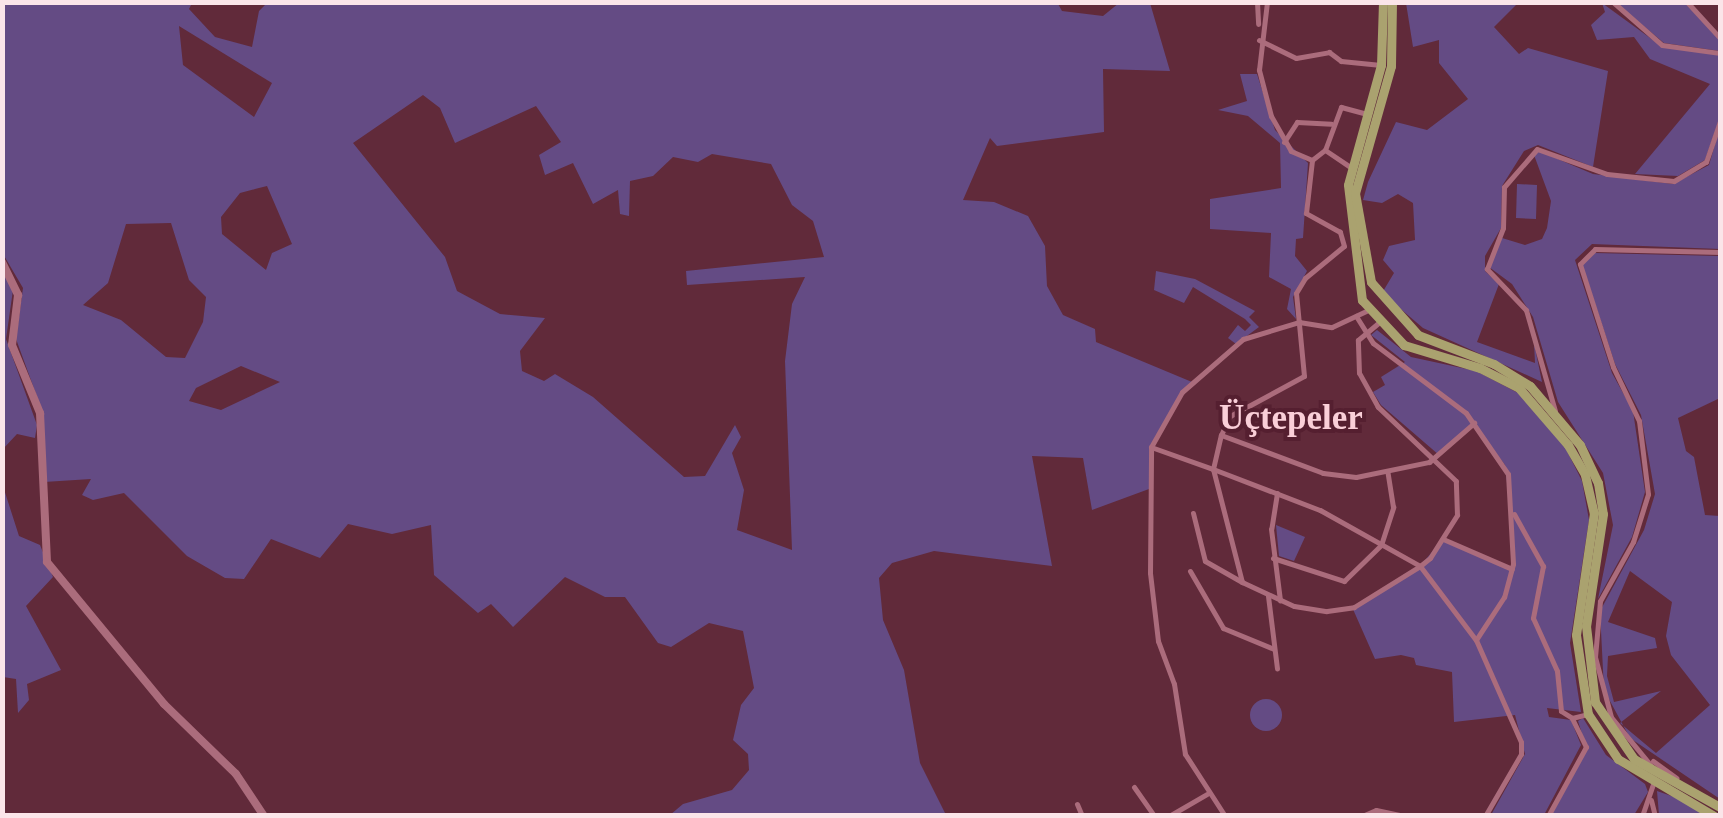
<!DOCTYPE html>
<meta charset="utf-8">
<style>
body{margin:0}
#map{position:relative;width:1723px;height:818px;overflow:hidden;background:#612a3a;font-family:"Times New Roman",serif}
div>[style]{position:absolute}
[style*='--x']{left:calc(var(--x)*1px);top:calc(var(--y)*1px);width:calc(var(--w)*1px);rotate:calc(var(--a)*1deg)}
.green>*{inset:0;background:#644b84}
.round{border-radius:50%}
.street>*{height:5px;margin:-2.5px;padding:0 2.5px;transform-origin:2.5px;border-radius:2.5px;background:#ab6c7c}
.secondary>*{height:8px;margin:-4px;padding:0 4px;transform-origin:4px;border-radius:4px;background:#ab6c7c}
.primary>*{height:9px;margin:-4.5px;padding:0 4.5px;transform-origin:4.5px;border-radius:4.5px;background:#aaa26f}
span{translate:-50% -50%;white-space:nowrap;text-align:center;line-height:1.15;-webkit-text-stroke:8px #551f30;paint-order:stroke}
.neighbourhood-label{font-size:35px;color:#facfd8;font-weight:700}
.frame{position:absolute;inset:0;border:5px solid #fbe5e9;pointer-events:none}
</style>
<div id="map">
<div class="green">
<i style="clip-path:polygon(evenodd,268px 2px,1057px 2px,1062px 11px,1103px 16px,1119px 3px,1150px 3px,1170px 71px,1103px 69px,1104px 132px,997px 146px,990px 138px,963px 200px,994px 202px,1028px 216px,1045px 246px,1047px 286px,1063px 315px,1095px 329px,1096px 342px,1192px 382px,1155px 437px,1149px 489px,1092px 510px,1083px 458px,1032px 456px,1052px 566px,934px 551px,892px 563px,879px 578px,883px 620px,904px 670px,920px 763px,946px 815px,670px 815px,683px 804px,732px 790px,749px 770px,748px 754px,733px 740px,741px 705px,754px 688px,743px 631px,709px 623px,671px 647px,658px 643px,625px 597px,605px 597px,565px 577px,513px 627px,491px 604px,478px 613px,434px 575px,431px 525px,392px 534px,348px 524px,320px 558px,271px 539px,244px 579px,225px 578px,187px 556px,124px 493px,93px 500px,82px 495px,91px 479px,44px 482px,44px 416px,16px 339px,23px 288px,3px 254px,3px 3px,192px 3px,189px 9px,215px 37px,252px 47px,259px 11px,268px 2px,179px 26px,272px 83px,254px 117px,183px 65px,179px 26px,268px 2px,423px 95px,440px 108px,455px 143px,536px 106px,561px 142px,539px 155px,545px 175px,573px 163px,593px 204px,618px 190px,620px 214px,629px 216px,630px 181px,653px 176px,673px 157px,698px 162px,712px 154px,771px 164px,792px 205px,813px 221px,824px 257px,686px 271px,687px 285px,805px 277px,792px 304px,785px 361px,792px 550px,737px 530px,744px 490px,732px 453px,741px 437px,735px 425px,705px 476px,684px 477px,593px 397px,555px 374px,544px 381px,522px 371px,520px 351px,545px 318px,500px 314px,457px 291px,445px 257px,353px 143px,423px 95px,268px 2px,267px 186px,292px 244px,272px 253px,266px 270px,222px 234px,221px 217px,240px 193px,267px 186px,268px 2px,171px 223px,189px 280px,206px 297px,203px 322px,185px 358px,166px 357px,121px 320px,83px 305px,108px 283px,126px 224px,171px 223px,268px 2px,241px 366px,280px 382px,221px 410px,189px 401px,196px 388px,241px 366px)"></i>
<i style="clip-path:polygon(1406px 3px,1518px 3px,1494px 27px,1519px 54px,1528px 48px,1608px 71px,1593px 167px,1538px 145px,1524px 151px,1502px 186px,1501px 228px,1485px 256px,1485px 271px,1499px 284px,1477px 342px,1535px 363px,1534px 343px,1542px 382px,1423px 328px,1382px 293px,1394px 273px,1383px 260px,1389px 246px,1415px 240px,1413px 203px,1398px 194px,1382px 203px,1363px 200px,1368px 182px,1396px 122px,1427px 130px,1468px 99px,1439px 63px,1439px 40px,1413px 47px)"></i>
<i style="clip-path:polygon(1602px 3px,1657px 43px,1720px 55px,1720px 117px,1705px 160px,1678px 176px,1635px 174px,1710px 84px,1650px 59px,1634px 37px,1597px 40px,1591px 25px,1605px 12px)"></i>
<i style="clip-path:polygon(1616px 3px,1685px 3px,1720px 40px,1720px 51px,1664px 43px)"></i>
<i style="clip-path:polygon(1240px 74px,1257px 74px,1275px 130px,1308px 163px,1303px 238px,1296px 239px,1295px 256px,1307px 271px,1293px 297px,1296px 319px,1287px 309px,1291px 289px,1269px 277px,1271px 233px,1210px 229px,1210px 199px,1281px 188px,1280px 143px,1248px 116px,1218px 110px,1247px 101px)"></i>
<i style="clip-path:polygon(1720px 127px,1720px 249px,1592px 244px,1575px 260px,1612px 373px,1633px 411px,1645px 492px,1632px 537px,1598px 599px,1613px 525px,1603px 473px,1558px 402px,1533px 317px,1512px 284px,1489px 267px,1502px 238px,1525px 245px,1542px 239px,1547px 228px,1551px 201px,1534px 155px,1539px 151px,1593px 174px,1673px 184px,1709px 165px)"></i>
<i style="clip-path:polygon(1517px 184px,1537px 185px,1536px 219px,1516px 218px)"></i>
<i style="clip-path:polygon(evenodd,1595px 253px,1720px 256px,1720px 398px,1678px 418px,1686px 451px,1694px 457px,1705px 515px,1720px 516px,1720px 799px,1630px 738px,1604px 690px,1600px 611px,1644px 530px,1655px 494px,1641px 415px,1615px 364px,1582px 264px,1595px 253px,1630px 571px,1672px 602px,1666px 636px,1671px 655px,1710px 705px,1656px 753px,1620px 723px,1661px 691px,1614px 702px,1607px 676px,1608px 656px,1657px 648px,1655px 638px,1608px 622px,1630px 571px)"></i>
<i style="clip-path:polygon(2px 268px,13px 290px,6px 339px,37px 425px,35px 438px,17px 434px,3px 449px)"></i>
<i style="clip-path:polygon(1156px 271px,1195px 279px,1255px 311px,1249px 317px,1259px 327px,1236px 344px,1228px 338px,1238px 325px,1245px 331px,1251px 325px,1245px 319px,1193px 287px,1184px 303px,1154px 290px)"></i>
<i style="clip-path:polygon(1377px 330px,1411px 357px,1476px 371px,1522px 395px,1565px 447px,1582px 481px,1589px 520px,1570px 643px,1581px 712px,1547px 708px,1549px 717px,1571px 720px,1581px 745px,1544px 815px,1491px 815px,1525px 754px,1515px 715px,1454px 722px,1452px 672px,1416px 665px,1414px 658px,1401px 655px,1375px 659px,1352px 607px,1420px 566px,1443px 539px,1511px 569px,1514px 544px,1505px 465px,1474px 424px,1439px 455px,1381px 405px,1373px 392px,1385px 385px,1381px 377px,1405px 362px,1371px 335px)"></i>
<i style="clip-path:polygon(2px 483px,19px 536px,40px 545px,53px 577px,26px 606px,61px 670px,27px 684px,29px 700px,18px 713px,16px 679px,3px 677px)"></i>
<i style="clip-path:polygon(1276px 525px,1305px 537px,1294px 561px,1279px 556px)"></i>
<i class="round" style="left:1250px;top:699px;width:32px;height:32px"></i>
<i style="clip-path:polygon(1583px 718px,1606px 755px,1645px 784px,1648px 792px,1634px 815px,1551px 816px,1587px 750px,1578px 721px)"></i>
<i style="clip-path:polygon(1657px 791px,1683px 800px,1709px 815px,1659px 815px)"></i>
</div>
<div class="street">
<i style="--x:1257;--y:2;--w:22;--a:87"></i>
<i style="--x:1613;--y:2;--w:65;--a:41.3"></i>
<i style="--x:1662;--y:45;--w:59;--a:7.9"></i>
<i style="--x:1687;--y:2;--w:49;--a:47.5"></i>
<i style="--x:1259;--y:40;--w:41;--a:25.9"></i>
<i style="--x:1296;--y:58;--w:34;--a:-10"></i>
<i style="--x:1329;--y:52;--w:15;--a:37"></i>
<i style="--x:1341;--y:61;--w:40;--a:5.7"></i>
<i style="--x:1284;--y:142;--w:24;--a:-57"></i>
<i style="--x:1297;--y:122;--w:34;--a:3"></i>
<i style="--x:1325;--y:150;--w:46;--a:-69.6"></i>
<i style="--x:1341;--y:107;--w:27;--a:15"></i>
<i style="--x:1312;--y:160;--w:16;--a:-38"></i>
<i style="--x:1325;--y:150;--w:32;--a:34"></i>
<i style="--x:1356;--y:316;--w:32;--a:58"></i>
<i style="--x:1373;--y:343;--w:116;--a:37"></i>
<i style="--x:1466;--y:413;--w:74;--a:55.5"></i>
<i style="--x:1508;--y:474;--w:90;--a:86.8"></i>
<i style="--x:1513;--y:564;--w:34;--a:105"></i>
<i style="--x:1504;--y:597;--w:51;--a:123.1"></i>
<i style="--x:1555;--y:411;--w:105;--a:-106"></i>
<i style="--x:1526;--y:310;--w:57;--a:-133.6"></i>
<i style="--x:1487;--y:269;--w:44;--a:-68.7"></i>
<i style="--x:1503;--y:228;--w:41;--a:-88.6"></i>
<i style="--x:1504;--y:187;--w:50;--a:-49"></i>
<i style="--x:1537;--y:149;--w:74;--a:19.7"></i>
<i style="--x:1607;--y:174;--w:67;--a:6"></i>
<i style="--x:1674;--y:181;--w:37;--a:-31"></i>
<i style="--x:1706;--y:162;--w:43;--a:-71.1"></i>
<i style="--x:1221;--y:435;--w:21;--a:-65"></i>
<i style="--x:1230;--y:416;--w:84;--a:-28.4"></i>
<i style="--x:1304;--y:376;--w:83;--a:-95.5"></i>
<i style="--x:1296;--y:293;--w:17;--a:-59"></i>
<i style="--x:1305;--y:278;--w:50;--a:-39.4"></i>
<i style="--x:1344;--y:246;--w:15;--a:-106"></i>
<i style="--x:1340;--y:232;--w:39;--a:-151"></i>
<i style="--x:1306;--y:213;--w:53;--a:-83.5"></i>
<i style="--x:1312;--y:160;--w:23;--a:-157"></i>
<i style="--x:1291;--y:151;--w:40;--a:-119.7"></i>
<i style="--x:1271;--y:116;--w:48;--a:-104.6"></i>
<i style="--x:1259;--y:70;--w:68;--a:-83.3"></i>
<i style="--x:1151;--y:447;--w:63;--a:-60.6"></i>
<i style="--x:1182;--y:392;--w:81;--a:-41"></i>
<i style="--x:1243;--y:339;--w:59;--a:-16.9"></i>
<i style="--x:1299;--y:322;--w:33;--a:9"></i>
<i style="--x:1332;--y:327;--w:40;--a:-25"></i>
<i style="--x:1277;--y:493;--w:36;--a:99"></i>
<i style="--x:1271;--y:529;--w:72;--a:82.8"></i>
<i style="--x:1193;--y:513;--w:49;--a:76"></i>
<i style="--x:1205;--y:561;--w:43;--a:29.6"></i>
<i style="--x:1242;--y:582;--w:117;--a:-104.4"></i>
<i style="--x:1213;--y:469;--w:115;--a:21"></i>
<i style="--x:1320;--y:510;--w:115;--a:29.2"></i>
<i style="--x:1420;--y:566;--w:13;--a:-39"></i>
<i style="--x:1430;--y:558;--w:51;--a:-57.9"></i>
<i style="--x:1457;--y:515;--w:34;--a:-92"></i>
<i style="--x:1456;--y:481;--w:108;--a:-136.5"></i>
<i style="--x:1378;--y:407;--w:39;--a:-119"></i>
<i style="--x:1359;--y:373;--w:33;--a:-92"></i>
<i style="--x:1358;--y:340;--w:26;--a:-40"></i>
<i style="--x:1514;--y:514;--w:60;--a:60.9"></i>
<i style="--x:1543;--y:566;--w:53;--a:100.9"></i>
<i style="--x:1533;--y:618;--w:58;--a:65.6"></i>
<i style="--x:1557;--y:671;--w:40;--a:84.3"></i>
<i style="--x:1561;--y:711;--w:13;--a:32"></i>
<i style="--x:1572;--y:718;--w:16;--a:-14"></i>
<i style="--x:1443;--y:539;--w:75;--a:23.5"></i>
<i style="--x:1273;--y:558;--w:75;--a:17.9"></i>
<i style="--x:1344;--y:581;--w:52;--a:-44.2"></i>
<i style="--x:1381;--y:545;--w:40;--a:-72"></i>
<i style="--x:1393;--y:507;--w:36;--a:-99"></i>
<i style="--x:1190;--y:571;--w:66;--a:59.9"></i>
<i style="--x:1223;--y:628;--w:55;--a:22.4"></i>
<i style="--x:1242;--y:582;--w:57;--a:24.8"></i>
<i style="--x:1294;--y:606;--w:33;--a:9"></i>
<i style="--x:1327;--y:611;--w:27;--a:-8"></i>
<i style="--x:1354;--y:607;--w:78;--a:-31.8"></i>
<i style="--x:1420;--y:566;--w:93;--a:52.9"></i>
<i style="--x:1476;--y:640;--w:111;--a:66.2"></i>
<i style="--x:1521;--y:742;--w:12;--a:90"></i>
<i style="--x:1521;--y:754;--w:72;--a:120.1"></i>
<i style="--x:1268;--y:596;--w:73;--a:82.9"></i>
<i style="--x:1653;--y:761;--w:29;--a:36"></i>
<i style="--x:1653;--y:768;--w:66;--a:-129.5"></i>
<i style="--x:1611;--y:717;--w:62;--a:-104.9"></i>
<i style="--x:1595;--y:657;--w:56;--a:-84.9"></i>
<i style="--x:1600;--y:601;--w:68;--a:-60.8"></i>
<i style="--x:1633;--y:542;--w:50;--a:-72.6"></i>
<i style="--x:1648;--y:494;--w:74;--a:-97"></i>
<i style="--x:1639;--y:421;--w:60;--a:-115.7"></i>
<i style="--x:1613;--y:367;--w:108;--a:-107.8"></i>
<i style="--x:1580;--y:264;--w:21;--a:-45"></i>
<i style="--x:1595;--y:249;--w:125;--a:1.4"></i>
<i style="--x:1134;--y:787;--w:35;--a:55"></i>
<i style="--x:1651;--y:800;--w:16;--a:76"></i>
<i style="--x:1077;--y:804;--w:13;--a:67"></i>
<i style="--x:1169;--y:816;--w:44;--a:-30.1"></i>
<i style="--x:1225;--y:816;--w:74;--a:-122.8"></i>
<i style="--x:1185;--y:754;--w:71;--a:-98.9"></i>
<i style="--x:1174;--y:684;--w:46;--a:-110.4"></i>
<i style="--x:1158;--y:641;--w:68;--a:-96.7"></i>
<i style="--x:1150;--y:573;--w:126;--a:-89.5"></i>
<i style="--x:1151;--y:447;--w:66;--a:19.5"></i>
<i style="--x:1213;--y:469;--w:35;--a:-77"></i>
<i style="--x:1221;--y:435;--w:109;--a:20.4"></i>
<i style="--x:1323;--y:473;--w:33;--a:7"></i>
<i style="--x:1356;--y:477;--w:75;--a:-11.6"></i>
<i style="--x:1429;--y:462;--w:60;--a:-40.9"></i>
<i style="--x:1362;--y:816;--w:15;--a:-23"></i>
<i style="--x:1376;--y:810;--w:30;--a:12"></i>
<i style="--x:1548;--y:816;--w:79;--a:-61.2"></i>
<i style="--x:1586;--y:747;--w:32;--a:-116"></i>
<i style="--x:1642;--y:816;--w:39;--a:-71"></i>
</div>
<div class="secondary">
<i style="--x:2;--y:262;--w:37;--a:64"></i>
<i style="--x:18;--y:295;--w:50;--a:96.8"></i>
<i style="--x:12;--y:345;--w:74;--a:67.6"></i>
<i style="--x:40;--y:413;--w:149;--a:87.3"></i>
<i style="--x:47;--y:562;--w:184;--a:50.5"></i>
<i style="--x:164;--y:704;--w:100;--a:44.2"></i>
<i style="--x:236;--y:774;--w:50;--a:56.3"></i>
</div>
<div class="primary">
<i style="--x:1383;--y:2;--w:63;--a:91.8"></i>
<i style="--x:1381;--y:65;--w:124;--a:105.4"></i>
<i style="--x:1348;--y:185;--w:116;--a:83.1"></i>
<i style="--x:1362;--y:300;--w:62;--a:47"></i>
<i style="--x:1404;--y:345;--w:79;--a:16.8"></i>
<i style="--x:1480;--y:368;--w:44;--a:27.1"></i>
<i style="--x:1519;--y:388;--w:75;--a:49.3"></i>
<i style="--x:1568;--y:445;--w:34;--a:60"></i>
<i style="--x:1585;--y:475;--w:39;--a:77"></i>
<i style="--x:1594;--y:513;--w:123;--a:98.4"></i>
<i style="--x:1576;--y:635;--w:80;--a:81.4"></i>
<i style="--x:1588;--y:714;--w:54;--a:56.3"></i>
<i style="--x:1618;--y:759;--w:112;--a:30.7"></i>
<i style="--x:1392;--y:2;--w:64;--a:90.9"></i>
<i style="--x:1391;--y:66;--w:132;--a:105.8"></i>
<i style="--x:1355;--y:193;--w:90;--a:79.8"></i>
<i style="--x:1371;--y:282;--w:71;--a:48.4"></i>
<i style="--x:1418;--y:335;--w:81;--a:20.9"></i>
<i style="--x:1494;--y:364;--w:42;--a:31.4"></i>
<i style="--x:1530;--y:386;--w:77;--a:49.7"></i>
<i style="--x:1580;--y:445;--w:42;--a:64.7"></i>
<i style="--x:1598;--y:483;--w:31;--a:81"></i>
<i style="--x:1603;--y:514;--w:113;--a:98.6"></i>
<i style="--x:1586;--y:626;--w:77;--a:83.2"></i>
<i style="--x:1595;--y:702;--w:69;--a:55.6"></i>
<i style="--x:1634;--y:759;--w:98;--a:29.2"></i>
</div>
<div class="neighbourhood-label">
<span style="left:1291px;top:418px">Üçtepeler</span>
</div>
<div class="frame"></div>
</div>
